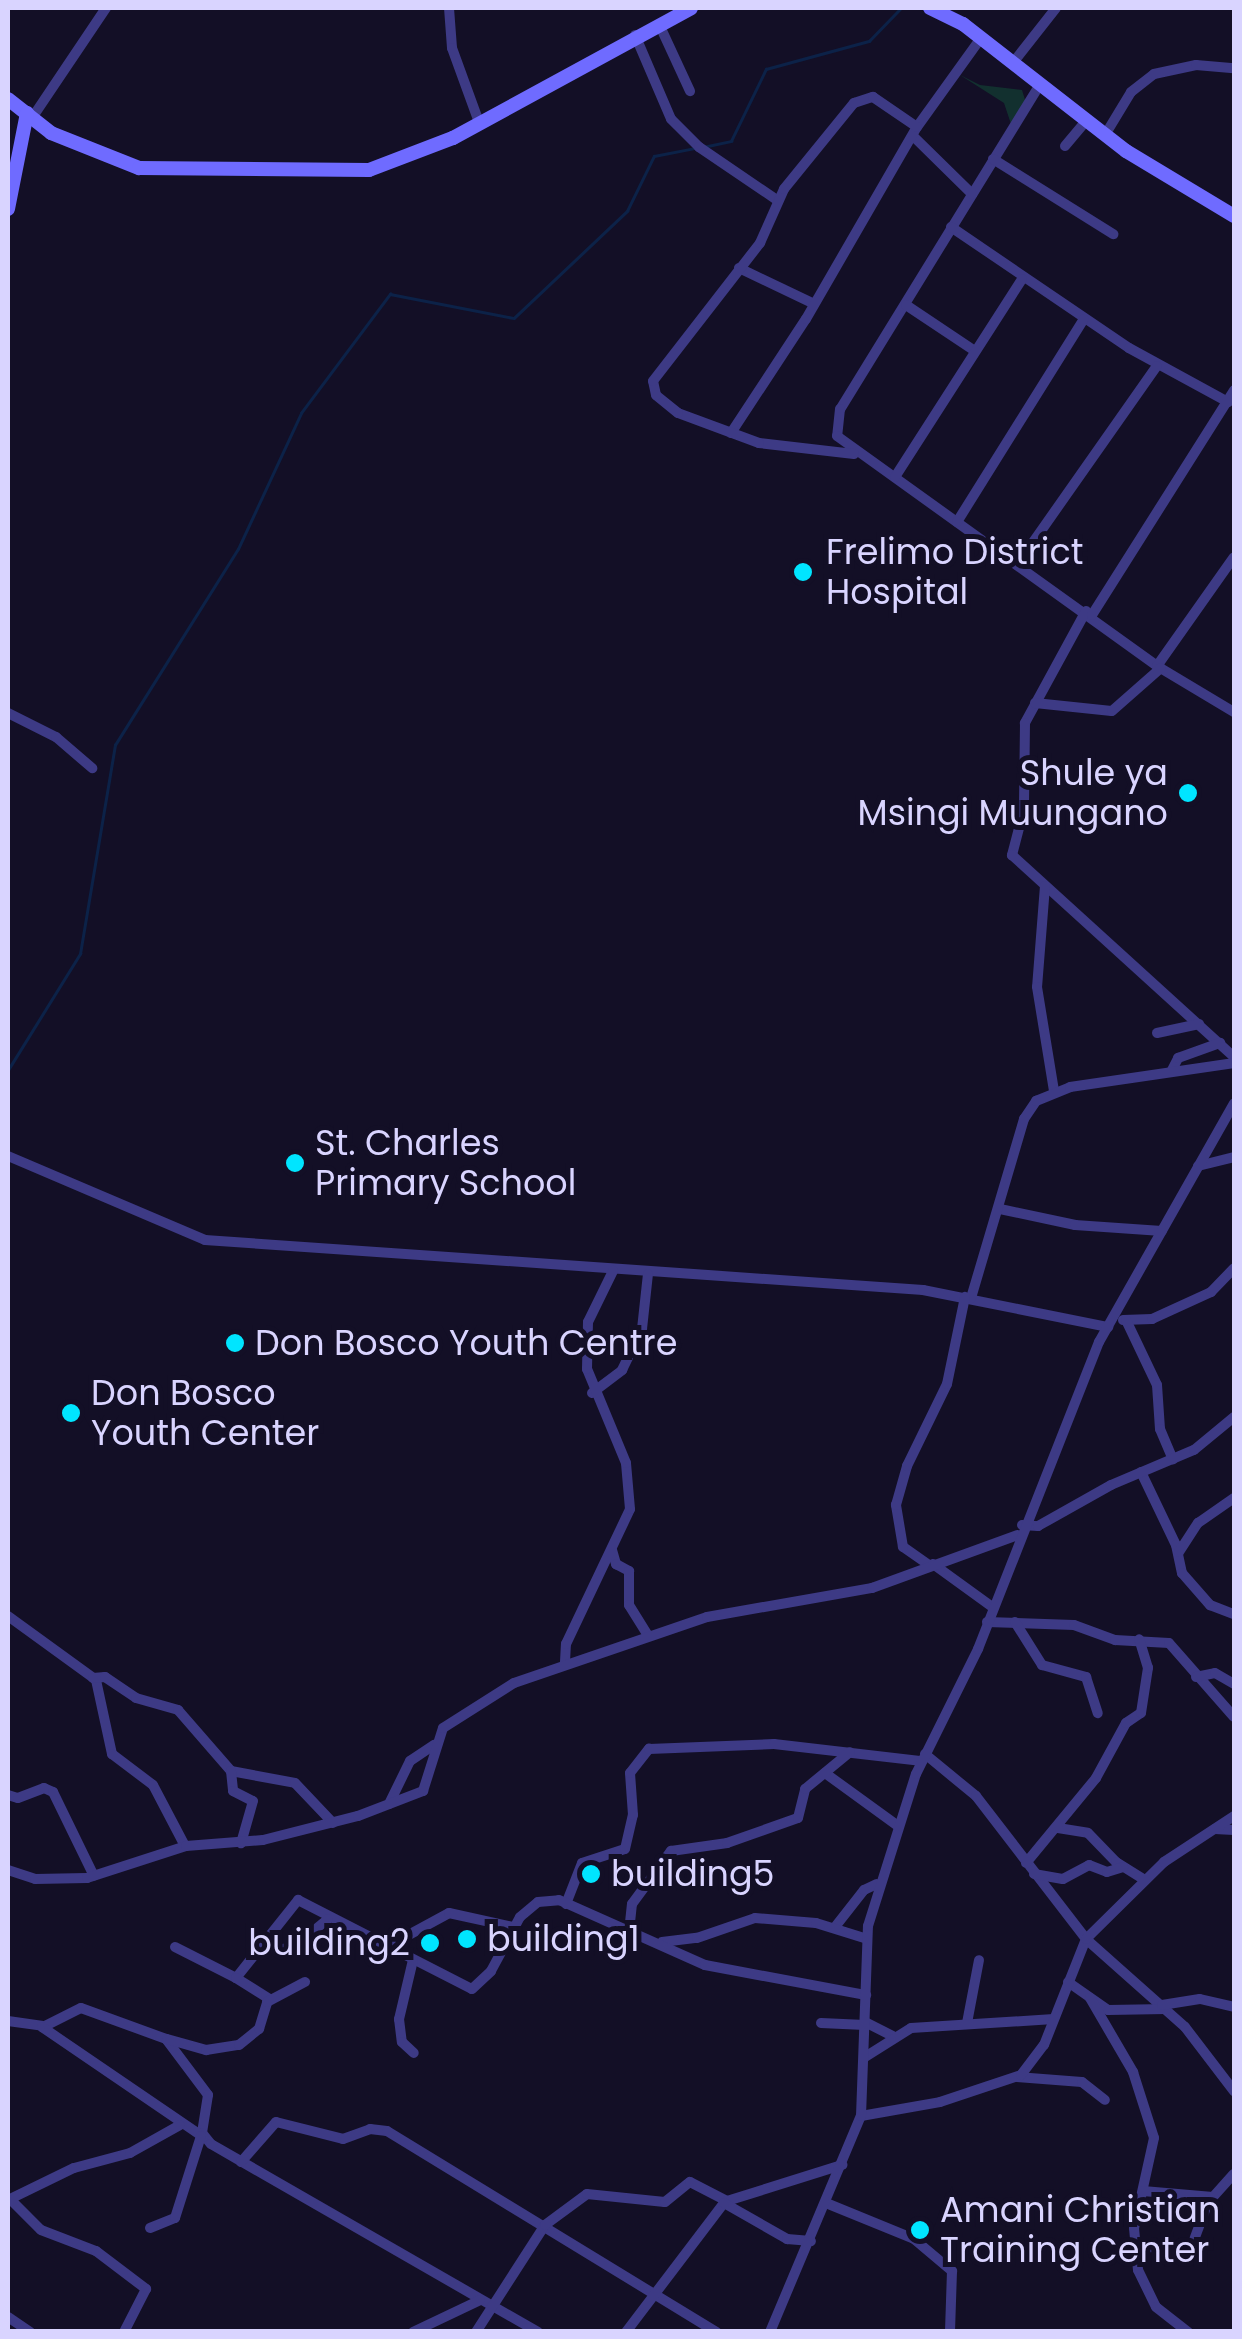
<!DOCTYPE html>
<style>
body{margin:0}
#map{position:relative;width:1242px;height:2339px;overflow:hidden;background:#130f26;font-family:Poppins,sans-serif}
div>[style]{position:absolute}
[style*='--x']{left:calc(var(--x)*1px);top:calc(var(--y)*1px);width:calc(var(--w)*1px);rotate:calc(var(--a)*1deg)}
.green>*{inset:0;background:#12302f}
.stream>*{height:2.5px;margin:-1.25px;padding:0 1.25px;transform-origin:1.25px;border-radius:1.25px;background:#0c2248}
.street>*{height:10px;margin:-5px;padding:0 5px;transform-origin:5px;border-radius:5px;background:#3d3a85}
.secondary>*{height:14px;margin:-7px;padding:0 7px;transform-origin:7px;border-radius:7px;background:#6f6bff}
.dots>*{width:28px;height:28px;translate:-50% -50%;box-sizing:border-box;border:5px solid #130f26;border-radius:50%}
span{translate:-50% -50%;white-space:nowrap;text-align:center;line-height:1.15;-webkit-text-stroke:10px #130f26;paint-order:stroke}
.poi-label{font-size:35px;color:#d9d4ff}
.left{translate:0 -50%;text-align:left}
.right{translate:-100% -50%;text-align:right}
.frame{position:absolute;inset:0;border:10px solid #d9d4ff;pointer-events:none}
</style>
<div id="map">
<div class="green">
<i style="clip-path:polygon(960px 75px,980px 85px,1022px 90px,1026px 103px,1012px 127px,1004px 103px)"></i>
</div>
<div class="stream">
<i style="--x:703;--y:147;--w:29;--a:-12"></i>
<i style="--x:731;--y:141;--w:80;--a:-64.1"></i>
<i style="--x:766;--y:69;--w:107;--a:-15.2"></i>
<i style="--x:869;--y:41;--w:46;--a:-45.9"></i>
<i style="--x:8;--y:1070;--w:137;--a:-58.2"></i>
<i style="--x:80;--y:954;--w:212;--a:-80.5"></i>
<i style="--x:115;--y:745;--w:231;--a:-57.9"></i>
<i style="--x:238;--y:549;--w:150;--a:-65.1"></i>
<i style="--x:301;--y:413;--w:149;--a:-53.2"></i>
<i style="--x:390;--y:294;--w:126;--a:11"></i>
<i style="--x:514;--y:318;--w:156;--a:-43.4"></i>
<i style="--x:627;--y:211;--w:61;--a:-63.9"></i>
<i style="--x:654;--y:156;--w:42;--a:-11"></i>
</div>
<div class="street">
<i style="--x:449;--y:8;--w:40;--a:85.7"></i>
<i style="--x:452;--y:48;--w:79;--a:70"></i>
<i style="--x:659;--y:24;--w:74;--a:65.2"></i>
<i style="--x:635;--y:35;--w:91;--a:66.8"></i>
<i style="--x:671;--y:119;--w:40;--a:45"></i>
<i style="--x:699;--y:147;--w:94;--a:34.2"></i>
<i style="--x:1012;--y:64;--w:71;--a:-51.8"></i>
<i style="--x:1039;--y:86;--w:379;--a:121.6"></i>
<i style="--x:840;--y:409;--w:27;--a:96"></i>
<i style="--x:837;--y:436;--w:394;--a:35.7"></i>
<i style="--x:1157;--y:666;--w:90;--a:30.9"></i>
<i style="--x:32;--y:118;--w:133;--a:-56.1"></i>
<i style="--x:1105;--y:135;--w:50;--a:-58.8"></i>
<i style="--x:1131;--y:92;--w:29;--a:-38"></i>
<i style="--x:1154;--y:74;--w:43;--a:-12.1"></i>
<i style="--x:1196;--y:65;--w:38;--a:5"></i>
<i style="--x:913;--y:136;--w:83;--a:44.5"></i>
<i style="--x:1065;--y:146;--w:33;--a:-50"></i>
<i style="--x:993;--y:159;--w:142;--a:32"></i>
<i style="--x:951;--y:227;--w:215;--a:34.2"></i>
<i style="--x:1129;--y:348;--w:113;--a:28.6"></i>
<i style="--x:739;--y:268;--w:83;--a:25.6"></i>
<i style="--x:906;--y:305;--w:79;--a:33.7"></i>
<i style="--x:731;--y:433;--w:136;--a:-56.7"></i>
<i style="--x:806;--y:319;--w:222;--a:-60"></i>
<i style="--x:917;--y:127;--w:110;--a:-54.3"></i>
<i style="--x:854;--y:454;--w:96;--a:-173.4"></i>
<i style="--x:759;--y:443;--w:86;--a:-159.7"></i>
<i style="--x:678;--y:413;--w:28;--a:-141"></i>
<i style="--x:656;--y:395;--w:14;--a:-102"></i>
<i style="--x:653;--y:381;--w:175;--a:-52.2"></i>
<i style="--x:760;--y:243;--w:59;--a:-66"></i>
<i style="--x:784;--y:189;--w:111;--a:-50.9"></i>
<i style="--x:854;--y:103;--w:20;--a:-18"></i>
<i style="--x:873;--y:97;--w:53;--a:34.3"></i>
<i style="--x:895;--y:477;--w:235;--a:-57.3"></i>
<i style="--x:957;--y:522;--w:239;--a:-58"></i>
<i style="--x:1017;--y:565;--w:243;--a:-54.9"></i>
<i style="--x:1086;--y:611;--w:128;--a:118.6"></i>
<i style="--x:1025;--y:723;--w:86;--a:90.7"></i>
<i style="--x:1024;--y:809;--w:48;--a:104.6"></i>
<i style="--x:1012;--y:855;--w:300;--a:42.3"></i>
<i style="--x:1092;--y:615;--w:266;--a:-57.7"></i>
<i style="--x:1157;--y:666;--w:133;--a:-54.8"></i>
<i style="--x:1035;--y:703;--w:77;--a:5.9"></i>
<i style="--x:1112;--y:711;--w:65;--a:-41.3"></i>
<i style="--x:8;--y:713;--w:54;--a:26.6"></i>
<i style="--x:56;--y:737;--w:48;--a:40.7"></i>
<i style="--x:1045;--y:886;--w:101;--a:94.5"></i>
<i style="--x:1037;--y:987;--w:105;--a:80.7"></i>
<i style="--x:1157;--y:1033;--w:43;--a:-12.1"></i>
<i style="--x:1171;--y:1072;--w:16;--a:-63"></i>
<i style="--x:1178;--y:1058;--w:45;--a:-19.7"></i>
<i style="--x:8;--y:1156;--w:214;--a:23.1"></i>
<i style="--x:205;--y:1240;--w:720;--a:3.98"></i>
<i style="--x:923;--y:1290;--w:189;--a:11.3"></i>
<i style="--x:1198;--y:1166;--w:37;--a:-14"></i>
<i style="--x:1000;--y:1209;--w:77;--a:12"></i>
<i style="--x:1075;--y:1225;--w:87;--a:3.9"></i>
<i style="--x:971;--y:1298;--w:187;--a:-73.5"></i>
<i style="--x:1024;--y:1119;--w:22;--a:-56"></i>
<i style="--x:1036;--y:1101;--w:37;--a:-22"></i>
<i style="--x:1070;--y:1087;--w:166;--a:-8.3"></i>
<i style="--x:1123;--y:1320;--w:29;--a:-2"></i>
<i style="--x:1152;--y:1319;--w:65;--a:-24.6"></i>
<i style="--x:1211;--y:1292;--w:33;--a:-46"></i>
<i style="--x:1126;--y:1320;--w:72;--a:64.5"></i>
<i style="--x:1157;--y:1385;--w:44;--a:86.1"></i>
<i style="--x:1160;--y:1429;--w:33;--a:67"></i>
<i style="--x:592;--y:1393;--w:38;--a:-37"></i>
<i style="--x:622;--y:1370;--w:46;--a:-64"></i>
<i style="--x:642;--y:1329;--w:55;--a:-83.8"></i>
<i style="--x:1141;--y:1472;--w:81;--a:64.4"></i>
<i style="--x:1176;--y:1545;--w:29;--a:78"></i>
<i style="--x:1182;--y:1573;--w:43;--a:48.8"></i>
<i style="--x:1210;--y:1605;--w:26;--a:21"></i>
<i style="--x:1022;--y:1525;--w:16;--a:4"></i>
<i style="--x:1038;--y:1526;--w:84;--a:-29.3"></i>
<i style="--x:1111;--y:1485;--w:90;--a:-22.9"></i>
<i style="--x:1194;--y:1450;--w:52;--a:-39.5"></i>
<i style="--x:612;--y:1550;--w:15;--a:74"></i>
<i style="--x:616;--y:1564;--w:15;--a:28"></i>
<i style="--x:629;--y:1571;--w:34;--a:90"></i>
<i style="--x:629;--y:1605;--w:36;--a:58"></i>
<i style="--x:1179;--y:1552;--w:35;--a:-57"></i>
<i style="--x:1198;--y:1523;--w:44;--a:-34.8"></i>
<i style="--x:933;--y:1564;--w:72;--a:35.9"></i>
<i style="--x:929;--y:1565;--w:32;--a:-145"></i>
<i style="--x:903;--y:1547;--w:43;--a:-99.5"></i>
<i style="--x:896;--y:1505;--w:41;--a:-74.2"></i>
<i style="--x:907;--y:1466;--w:91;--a:-64"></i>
<i style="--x:947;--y:1384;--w:89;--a:-78.3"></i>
<i style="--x:8;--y:1616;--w:109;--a:36"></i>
<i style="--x:96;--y:1680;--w:76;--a:77.8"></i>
<i style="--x:112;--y:1754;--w:51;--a:37.1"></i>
<i style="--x:153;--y:1785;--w:69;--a:62.3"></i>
<i style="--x:987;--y:1622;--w:87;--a:2"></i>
<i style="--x:1074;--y:1625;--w:44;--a:20.1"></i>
<i style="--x:1115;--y:1640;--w:54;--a:3.2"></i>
<i style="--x:1169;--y:1643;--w:98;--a:48.7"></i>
<i style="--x:1015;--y:1622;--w:51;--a:57.9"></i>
<i style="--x:1042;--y:1665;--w:46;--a:15.3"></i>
<i style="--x:1086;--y:1677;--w:38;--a:72"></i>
<i style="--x:565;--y:1662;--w:18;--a:-87"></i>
<i style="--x:566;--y:1644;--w:149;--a:-64.6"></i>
<i style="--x:630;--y:1509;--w:46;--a:-95"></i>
<i style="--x:626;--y:1463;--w:102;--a:-112.5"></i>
<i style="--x:587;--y:1369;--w:47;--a:-88.8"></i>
<i style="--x:588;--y:1322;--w:57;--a:-63.9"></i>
<i style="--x:1196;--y:1677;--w:19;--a:-12"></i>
<i style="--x:1215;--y:1673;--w:22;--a:30"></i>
<i style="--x:93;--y:1678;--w:12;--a:-5"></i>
<i style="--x:105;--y:1677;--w:37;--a:34"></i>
<i style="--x:136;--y:1698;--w:44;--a:15.9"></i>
<i style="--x:178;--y:1710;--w:81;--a:49"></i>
<i style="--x:231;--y:1771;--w:65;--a:10.6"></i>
<i style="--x:295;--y:1783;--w:55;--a:46.5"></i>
<i style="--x:925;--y:1754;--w:66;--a:39.5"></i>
<i style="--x:976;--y:1796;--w:180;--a:52.4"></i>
<i style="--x:1086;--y:1939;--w:132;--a:41.6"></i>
<i style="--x:1185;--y:2027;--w:81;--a:52.6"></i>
<i style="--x:231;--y:1771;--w:20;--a:84"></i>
<i style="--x:233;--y:1791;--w:22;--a:27"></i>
<i style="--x:253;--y:1801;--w:44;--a:105.9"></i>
<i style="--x:825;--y:1773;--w:90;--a:36"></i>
<i style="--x:8;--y:1795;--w:10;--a:17"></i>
<i style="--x:18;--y:1798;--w:28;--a:-21"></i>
<i style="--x:44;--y:1788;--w:10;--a:24"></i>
<i style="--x:53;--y:1792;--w:93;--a:64"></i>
<i style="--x:389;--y:1804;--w:48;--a:-64"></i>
<i style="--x:410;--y:1761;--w:29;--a:-34"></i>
<i style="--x:1058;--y:1828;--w:30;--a:9"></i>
<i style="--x:1088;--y:1833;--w:40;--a:46"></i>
<i style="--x:1116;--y:1862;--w:34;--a:32"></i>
<i style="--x:1215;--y:1829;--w:19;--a:3"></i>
<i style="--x:1026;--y:1863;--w:110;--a:-50.5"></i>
<i style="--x:1096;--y:1778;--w:63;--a:-61.4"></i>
<i style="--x:1126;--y:1723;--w:18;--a:-34"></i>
<i style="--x:1141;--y:1713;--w:46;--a:-81.2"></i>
<i style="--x:1148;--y:1668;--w:30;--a:-107"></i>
<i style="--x:8;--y:1870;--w:28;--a:18"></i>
<i style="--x:35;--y:1879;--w:52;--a:-1.1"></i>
<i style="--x:87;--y:1878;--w:104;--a:-17.9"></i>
<i style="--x:186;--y:1846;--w:77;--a:-4.5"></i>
<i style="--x:263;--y:1840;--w:98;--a:-14.2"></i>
<i style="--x:358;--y:1816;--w:70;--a:-21"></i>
<i style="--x:423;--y:1791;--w:66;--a:-72.4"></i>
<i style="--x:443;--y:1728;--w:84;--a:-32.4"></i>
<i style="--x:514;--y:1683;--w:204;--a:-18.9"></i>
<i style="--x:707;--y:1617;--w:168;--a:-10"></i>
<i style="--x:872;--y:1588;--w:155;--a:-20"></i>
<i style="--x:1034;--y:1874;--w:29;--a:10"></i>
<i style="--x:1063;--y:1879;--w:30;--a:-28"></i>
<i style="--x:1089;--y:1865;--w:19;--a:21"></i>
<i style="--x:1107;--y:1872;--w:17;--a:-17"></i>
<i style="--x:566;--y:1904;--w:44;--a:-68.7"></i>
<i style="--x:582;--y:1863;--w:45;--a:-18"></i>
<i style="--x:625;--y:1849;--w:35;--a:-77"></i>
<i style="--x:633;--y:1815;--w:42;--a:-94.1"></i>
<i style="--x:630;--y:1773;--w:31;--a:-52"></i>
<i style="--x:649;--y:1749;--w:125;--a:-2.3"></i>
<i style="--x:774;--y:1744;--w:149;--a:6.6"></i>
<i style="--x:835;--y:1927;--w:47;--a:-51.9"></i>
<i style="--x:864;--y:1890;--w:14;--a:-25"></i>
<i style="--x:629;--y:1932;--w:28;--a:-84"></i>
<i style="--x:632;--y:1904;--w:66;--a:-53.7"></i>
<i style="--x:671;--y:1851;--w:57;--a:-8.1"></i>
<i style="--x:727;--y:1843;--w:75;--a:-19.4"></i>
<i style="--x:798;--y:1818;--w:30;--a:-76"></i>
<i style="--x:805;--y:1789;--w:58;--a:-39.4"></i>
<i style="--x:662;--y:1942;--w:35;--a:-7"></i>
<i style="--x:697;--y:1938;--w:61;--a:-19"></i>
<i style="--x:755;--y:1918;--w:61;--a:4.7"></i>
<i style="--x:816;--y:1923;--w:53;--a:17.4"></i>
<i style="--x:392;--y:1944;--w:65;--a:-28.5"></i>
<i style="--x:449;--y:1913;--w:66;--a:12.3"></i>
<i style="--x:175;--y:1947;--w:68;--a:26.9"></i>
<i style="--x:236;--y:1978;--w:100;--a:-51.5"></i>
<i style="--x:298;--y:1900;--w:195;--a:27.1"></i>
<i style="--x:472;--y:1989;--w:26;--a:-43"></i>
<i style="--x:491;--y:1971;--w:61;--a:-61.8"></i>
<i style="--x:520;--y:1917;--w:23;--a:-40"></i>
<i style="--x:538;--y:1902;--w:21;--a:-5"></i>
<i style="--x:559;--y:1900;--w:160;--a:24"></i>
<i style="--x:705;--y:1965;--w:164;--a:10.6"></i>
<i style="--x:276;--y:1950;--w:18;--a:-9"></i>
<i style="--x:294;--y:1947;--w:44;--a:-39.5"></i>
<i style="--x:413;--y:1960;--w:61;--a:103.3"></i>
<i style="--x:399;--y:2019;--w:23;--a:83"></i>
<i style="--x:402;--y:2042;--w:16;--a:43"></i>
<i style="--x:236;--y:1978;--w:40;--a:32"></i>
<i style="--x:1068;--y:1982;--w:49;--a:35"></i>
<i style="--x:1108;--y:2010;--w:58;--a:-1"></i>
<i style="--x:1090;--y:1998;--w:86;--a:59.8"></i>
<i style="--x:1133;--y:2072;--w:69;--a:72.3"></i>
<i style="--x:1154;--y:2138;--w:92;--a:102.5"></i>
<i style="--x:1134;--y:2228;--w:42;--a:84.6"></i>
<i style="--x:1138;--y:2270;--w:41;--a:64.1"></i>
<i style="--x:1156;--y:2307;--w:41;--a:38"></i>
<i style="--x:1162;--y:2005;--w:38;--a:-9"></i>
<i style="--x:1200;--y:1999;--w:35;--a:13"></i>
<i style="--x:8;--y:2021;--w:37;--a:8"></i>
<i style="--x:45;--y:2026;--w:40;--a:-26.6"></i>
<i style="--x:81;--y:2008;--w:90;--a:20"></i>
<i style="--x:166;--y:2039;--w:70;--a:53.1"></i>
<i style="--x:208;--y:2095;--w:38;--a:99"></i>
<i style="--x:202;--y:2133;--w:14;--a:51"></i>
<i style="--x:211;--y:2144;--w:377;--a:29.9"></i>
<i style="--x:865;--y:2022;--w:31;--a:27"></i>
<i style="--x:821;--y:2023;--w:44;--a:2.6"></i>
<i style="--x:967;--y:2023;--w:64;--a:-79.2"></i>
<i style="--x:42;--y:2027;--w:195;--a:34.3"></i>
<i style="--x:167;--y:2039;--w:41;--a:15.8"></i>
<i style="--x:206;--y:2050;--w:33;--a:-9"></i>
<i style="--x:239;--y:2045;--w:26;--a:-39"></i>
<i style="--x:259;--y:2029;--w:28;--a:-73"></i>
<i style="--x:267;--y:2002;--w:43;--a:-27.8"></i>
<i style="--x:865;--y:2057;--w:54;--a:-32.2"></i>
<i style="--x:911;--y:2028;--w:143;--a:-3.6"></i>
<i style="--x:1017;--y:2077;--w:65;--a:4.4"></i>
<i style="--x:1082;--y:2082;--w:29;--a:38"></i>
<i style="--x:861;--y:2116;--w:80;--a:-10"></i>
<i style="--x:940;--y:2102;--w:85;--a:-18.4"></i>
<i style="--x:1021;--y:2075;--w:38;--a:-53"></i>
<i style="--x:1044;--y:2045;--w:114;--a:-68.4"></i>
<i style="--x:1086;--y:1939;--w:110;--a:-44.6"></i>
<i style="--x:1164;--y:1862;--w:84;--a:-33.3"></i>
<i style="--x:241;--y:2162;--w:53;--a:-48.8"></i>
<i style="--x:276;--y:2122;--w:69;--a:14.2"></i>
<i style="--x:343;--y:2139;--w:29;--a:-20"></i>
<i style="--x:370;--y:2129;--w:17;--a:7"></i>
<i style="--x:387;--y:2131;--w:386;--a:31.4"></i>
<i style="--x:1143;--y:2191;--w:70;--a:4.9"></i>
<i style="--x:1213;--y:2197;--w:31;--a:-48"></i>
<i style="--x:8;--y:2200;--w:73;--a:-25.9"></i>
<i style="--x:74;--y:2168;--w:58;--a:-15"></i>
<i style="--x:130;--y:2153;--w:57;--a:-29.2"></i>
<i style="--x:11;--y:2200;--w:42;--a:45"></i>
<i style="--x:41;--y:2230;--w:59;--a:20.9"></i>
<i style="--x:96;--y:2251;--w:63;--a:37.2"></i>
<i style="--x:146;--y:2289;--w:48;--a:117.1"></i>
<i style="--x:826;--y:2203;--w:95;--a:22.2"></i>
<i style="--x:914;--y:2239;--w:50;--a:40.1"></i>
<i style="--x:952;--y:2271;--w:61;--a:91.9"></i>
<i style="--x:150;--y:2228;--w:27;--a:-22"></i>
<i style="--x:175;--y:2218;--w:86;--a:-72.4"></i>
<i style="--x:1138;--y:2247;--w:53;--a:1.1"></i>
<i style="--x:1191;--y:2248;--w:54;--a:-69.6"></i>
<i style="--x:8;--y:2317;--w:27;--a:34"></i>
<i style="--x:413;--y:2332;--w:74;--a:-25.5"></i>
<i style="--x:476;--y:2332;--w:127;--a:-57.2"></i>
<i style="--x:545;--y:2225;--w:52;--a:-36.4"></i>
<i style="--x:587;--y:2194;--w:78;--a:5.9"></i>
<i style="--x:665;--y:2202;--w:32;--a:-39"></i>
<i style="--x:690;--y:2182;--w:42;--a:27.2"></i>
<i style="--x:727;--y:2201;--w:121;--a:-17.4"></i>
<i style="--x:626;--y:2332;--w:162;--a:-52.8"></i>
<i style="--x:724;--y:2203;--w:73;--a:29.7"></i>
<i style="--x:787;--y:2239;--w:24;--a:5"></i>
<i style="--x:770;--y:2332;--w:234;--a:-67.2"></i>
<i style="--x:861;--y:2116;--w:190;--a:-87.9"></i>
<i style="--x:868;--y:1926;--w:159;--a:-72.5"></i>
<i style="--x:916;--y:1774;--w:140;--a:-63.6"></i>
<i style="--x:978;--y:1649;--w:330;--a:-68.5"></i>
<i style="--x:1099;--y:1342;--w:274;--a:-60.5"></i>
</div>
<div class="secondary">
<i style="--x:930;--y:8;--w:37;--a:26"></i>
<i style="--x:963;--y:24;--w:207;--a:37.9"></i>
<i style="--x:1126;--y:151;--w:126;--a:31"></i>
<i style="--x:8;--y:99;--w:55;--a:38.3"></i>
<i style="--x:51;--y:133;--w:95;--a:21.7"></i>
<i style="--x:139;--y:168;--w:230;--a:0.5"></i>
<i style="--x:369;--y:170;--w:90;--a:-20.9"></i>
<i style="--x:453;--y:138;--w:271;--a:-28.6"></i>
<i style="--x:8;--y:209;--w:98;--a:-78.8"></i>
</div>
<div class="dots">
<i style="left:803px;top:572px;background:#00e5ff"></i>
<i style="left:1188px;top:793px;background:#00e5ff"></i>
<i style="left:295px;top:1163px;background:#00e5ff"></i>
<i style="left:235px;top:1343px;background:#00e5ff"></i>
<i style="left:71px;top:1413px;background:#00e5ff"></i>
<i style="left:591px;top:1874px;background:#00e5ff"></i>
<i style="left:467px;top:1939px;background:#00e5ff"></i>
<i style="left:430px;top:1943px;background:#00e5ff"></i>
<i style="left:920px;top:2230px;background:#00e5ff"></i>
</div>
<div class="poi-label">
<span class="left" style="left:826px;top:572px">Frelimo District<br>Hospital</span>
<span class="right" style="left:1168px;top:793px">Shule ya<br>Msingi Muungano</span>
<span class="left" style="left:315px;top:1163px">St. Charles<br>Primary School</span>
<span class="left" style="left:255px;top:1343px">Don Bosco Youth Centre</span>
<span class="left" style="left:91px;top:1413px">Don Bosco<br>Youth Center</span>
<span class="left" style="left:611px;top:1874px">building5</span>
<span class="left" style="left:487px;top:1939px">building1</span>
<span class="right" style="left:410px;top:1943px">building2</span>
<span class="left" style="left:940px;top:2230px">Amani Christian<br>Training Center</span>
</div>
<div class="frame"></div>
</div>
